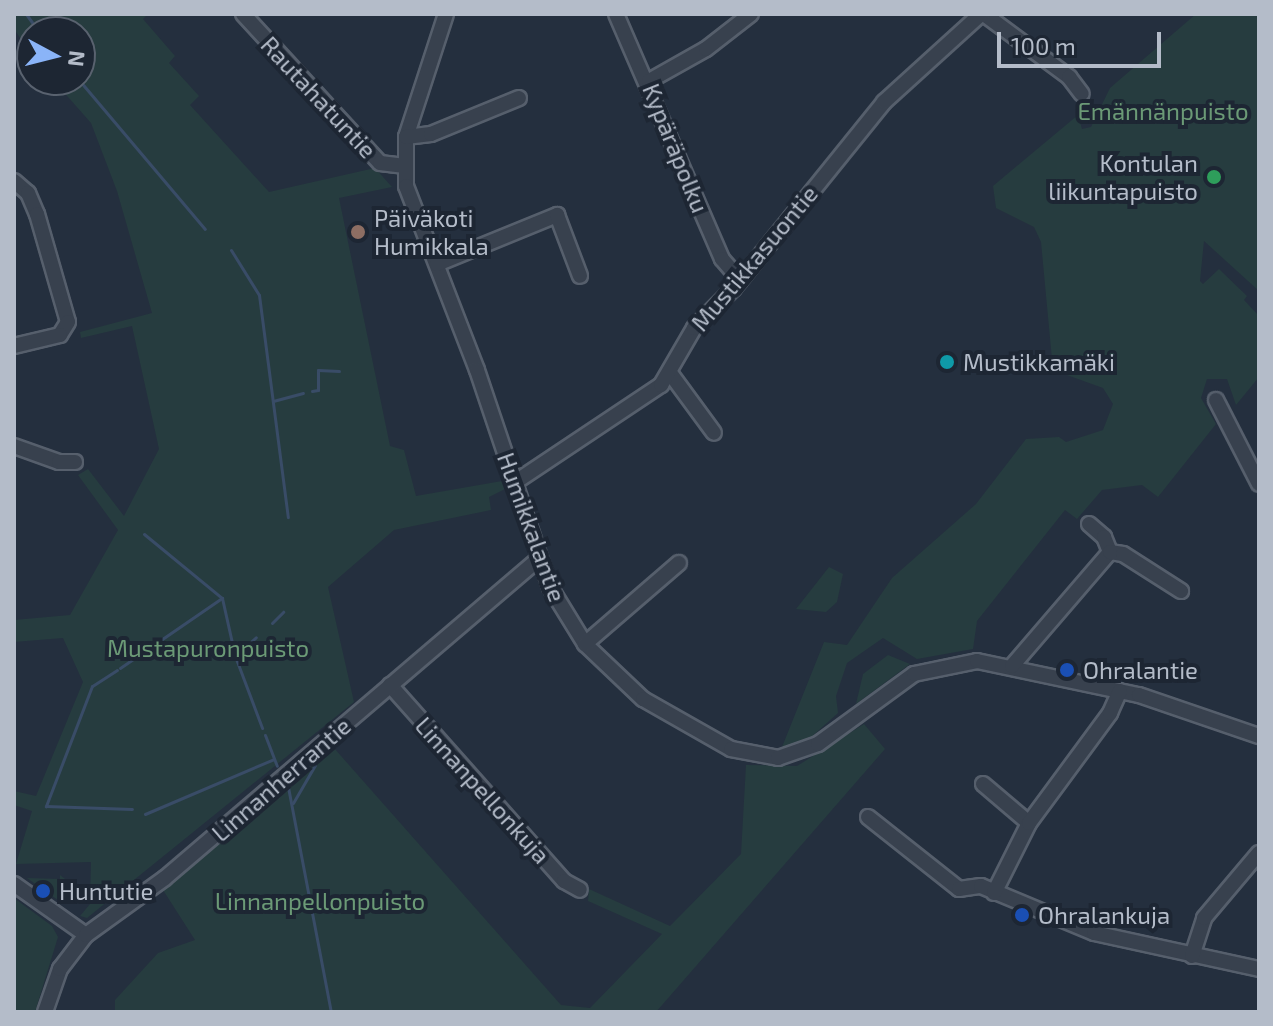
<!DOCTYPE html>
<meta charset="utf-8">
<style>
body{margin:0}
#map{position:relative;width:1273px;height:1026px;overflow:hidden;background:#242f3e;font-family:"Exo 2",sans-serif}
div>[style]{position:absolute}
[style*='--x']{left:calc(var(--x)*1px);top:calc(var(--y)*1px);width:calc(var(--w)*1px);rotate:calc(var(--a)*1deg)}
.green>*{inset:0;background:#263c3f}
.stream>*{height:3px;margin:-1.5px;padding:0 1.5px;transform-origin:1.5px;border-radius:1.5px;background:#394c67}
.roads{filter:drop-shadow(2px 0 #565f6c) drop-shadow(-2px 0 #565f6c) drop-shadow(0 2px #565f6c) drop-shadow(0 -2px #565f6c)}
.minor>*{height:14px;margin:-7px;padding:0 7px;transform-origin:7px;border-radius:7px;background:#38414e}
.dots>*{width:22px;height:22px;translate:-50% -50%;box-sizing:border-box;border:4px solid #1d2633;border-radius:50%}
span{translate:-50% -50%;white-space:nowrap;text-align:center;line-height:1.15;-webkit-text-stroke:8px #1d2633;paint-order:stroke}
.street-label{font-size:24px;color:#b4bcc9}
.park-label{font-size:24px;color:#6b9a76}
.poi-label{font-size:24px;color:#b4bcc9}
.right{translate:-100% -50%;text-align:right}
.left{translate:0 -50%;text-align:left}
.frame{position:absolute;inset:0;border:16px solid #b4bcc9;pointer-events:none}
.north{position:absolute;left:16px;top:16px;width:80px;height:80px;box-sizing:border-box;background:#1d2633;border:2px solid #59626f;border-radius:50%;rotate:97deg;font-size:22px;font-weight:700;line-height:32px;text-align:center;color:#b4bcc9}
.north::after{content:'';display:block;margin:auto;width:28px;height:36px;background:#8ab4f8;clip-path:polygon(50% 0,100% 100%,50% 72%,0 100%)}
.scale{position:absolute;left:997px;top:32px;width:164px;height:36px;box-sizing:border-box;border:4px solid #b4bcc9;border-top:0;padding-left:10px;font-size:24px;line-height:28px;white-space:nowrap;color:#b4bcc9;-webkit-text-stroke:6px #1d2633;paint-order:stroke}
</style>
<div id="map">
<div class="green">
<i style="clip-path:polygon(14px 14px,148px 14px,143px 19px,175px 56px,169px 63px,199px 96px,190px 105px,269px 192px,375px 168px,392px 187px,339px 198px,390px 446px,404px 450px,416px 496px,502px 481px,505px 489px,489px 497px,491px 510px,394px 530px,328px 587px,354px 702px,87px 918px,80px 916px,90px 904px,91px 862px,16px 864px,32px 811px,14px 805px,14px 791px,36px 796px,83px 682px,63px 638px,14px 642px,14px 620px,70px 615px,118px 530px,78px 475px,88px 469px,124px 516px,159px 449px,132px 326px,81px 338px,80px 332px,152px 313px,117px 191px,91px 123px,53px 80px,80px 80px,80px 32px,32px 32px,32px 55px,14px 29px)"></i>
<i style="clip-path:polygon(1196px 14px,1259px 14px,1259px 291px,1204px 241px,1200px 281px,1203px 284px,1219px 269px,1247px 296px,1244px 300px,1259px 316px,1259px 377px,1236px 405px,1227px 379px,1207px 379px,1201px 398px,1216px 424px,1158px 497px,1142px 485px,1102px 490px,1077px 519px,1065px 510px,977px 621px,973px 649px,917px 659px,883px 638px,847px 663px,836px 696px,838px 713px,809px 739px,782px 747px,824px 642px,847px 645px,892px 578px,976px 504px,1026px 439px,1059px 437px,1066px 442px,1103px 430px,1113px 404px,1103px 388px,1053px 370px,1041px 242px,1034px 227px,996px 208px,993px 186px,1078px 115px,1082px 129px,1091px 127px,1110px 88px)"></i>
<i style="clip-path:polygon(829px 567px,843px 574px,837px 602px,826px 612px,796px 609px)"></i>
<i style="clip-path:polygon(888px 655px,910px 664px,856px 704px,863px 674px)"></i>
<i style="clip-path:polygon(864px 724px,885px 749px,656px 1012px,115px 1012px,115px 1000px,158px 953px,195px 940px,163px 890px,334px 748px,561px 1005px,590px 1008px,662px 934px,588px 901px,589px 889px,670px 926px,741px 854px,746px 765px,797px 766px)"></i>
<i style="clip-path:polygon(60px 875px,73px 885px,72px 895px,62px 903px,27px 878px,60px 879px)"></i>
<i style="clip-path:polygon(14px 898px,52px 926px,58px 937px,35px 1012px,14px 1012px)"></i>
</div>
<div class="stream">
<i style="--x:26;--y:14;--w:22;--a:54"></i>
<i style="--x:79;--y:80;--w:195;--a:49.8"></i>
<i style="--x:231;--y:250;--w:53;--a:58.1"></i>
<i style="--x:259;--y:295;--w:224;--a:82.6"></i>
<i style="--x:312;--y:391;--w:6;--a:-9"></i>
<i style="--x:318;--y:390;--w:20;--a:-90"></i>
<i style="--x:318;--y:370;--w:21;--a:3"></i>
<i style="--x:273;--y:401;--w:31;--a:-15"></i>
<i style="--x:144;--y:534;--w:101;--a:39.4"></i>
<i style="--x:222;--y:598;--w:59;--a:77.4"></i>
<i style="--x:235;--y:656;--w:77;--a:69.4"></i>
<i style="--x:272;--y:623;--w:16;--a:-45"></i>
<i style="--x:235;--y:656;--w:28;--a:-42"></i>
<i style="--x:120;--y:668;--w:124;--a:-34.5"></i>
<i style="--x:117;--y:670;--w:30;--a:147"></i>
<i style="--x:92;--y:686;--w:129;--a:111"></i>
<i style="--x:46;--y:806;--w:86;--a:2"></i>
<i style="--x:265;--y:735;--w:33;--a:69"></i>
<i style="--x:288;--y:787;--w:229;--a:79.2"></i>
<i style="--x:293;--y:803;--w:44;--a:-59.9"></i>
<i style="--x:145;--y:814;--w:140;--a:-23.1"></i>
</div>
<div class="roads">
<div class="minor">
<i style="--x:243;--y:14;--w:202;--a:47.4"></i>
<i style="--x:380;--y:163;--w:23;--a:7"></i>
<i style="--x:446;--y:14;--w:129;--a:108"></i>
<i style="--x:406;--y:137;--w:49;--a:90"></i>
<i style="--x:406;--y:186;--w:197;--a:68.9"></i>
<i style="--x:477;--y:370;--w:229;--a:71.4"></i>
<i style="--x:550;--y:587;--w:67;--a:58.4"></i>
<i style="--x:585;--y:644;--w:80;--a:43.5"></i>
<i style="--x:643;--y:699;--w:101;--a:29.6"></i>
<i style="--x:731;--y:749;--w:48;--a:10.8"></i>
<i style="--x:778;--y:758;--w:42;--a:-19.3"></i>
<i style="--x:818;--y:744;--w:119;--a:-36.1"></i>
<i style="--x:914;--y:674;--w:64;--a:-11.7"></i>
<i style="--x:977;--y:661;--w:166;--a:11.9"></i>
<i style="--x:1139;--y:695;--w:127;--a:18.9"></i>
<i style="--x:616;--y:14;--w:267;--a:66.6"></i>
<i style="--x:722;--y:259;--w:28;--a:49"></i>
<i style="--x:984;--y:14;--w:106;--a:36.5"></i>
<i style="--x:1069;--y:77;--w:21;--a:53"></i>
<i style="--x:649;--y:81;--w:65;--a:-29.3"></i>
<i style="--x:706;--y:49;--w:57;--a:-37.9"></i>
<i style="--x:406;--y:137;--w:25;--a:-7"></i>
<i style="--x:431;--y:134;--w:95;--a:-22.2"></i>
<i style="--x:14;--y:181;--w:18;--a:41"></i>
<i style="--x:28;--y:193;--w:23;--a:67"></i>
<i style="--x:37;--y:214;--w:112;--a:74"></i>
<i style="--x:68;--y:322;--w:15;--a:122"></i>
<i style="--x:60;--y:335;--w:47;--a:166.6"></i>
<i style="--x:437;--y:264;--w:130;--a:-22.2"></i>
<i style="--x:557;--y:215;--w:65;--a:69.3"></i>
<i style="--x:670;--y:373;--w:74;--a:53.7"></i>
<i style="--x:1216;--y:400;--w:94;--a:62.9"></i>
<i style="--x:14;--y:446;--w:48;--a:19.6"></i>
<i style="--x:59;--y:462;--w:16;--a:0"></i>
<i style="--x:514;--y:483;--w:177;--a:-33.7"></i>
<i style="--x:661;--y:385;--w:66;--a:-59.9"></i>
<i style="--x:694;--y:328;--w:57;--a:-45"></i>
<i style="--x:734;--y:288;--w:239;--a:-51.1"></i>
<i style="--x:884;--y:102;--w:131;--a:-42.2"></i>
<i style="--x:1089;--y:524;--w:20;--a:41"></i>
<i style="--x:1104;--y:537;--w:16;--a:68"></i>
<i style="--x:585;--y:644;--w:124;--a:-40.8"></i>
<i style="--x:1012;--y:666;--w:150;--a:-49.3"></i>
<i style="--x:1110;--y:552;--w:13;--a:9"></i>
<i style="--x:1123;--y:554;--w:69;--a:32.5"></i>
<i style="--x:390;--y:685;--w:262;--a:48.4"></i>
<i style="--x:564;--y:881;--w:18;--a:29"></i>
<i style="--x:983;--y:784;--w:60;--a:40.3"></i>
<i style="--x:868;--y:817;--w:116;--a:38.4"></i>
<i style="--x:959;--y:889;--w:22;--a:-8"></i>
<i style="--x:981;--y:886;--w:122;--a:22.6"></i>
<i style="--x:1094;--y:933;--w:169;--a:12.3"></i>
<i style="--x:14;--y:884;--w:88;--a:35.3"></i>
<i style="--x:994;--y:893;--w:78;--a:-63.4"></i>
<i style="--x:1029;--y:823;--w:137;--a:-53.6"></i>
<i style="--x:1110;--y:713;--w:24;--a:-66"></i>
<i style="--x:1192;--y:956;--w:40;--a:-72"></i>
<i style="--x:1204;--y:918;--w:85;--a:-49.8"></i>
<i style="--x:45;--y:1012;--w:46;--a:-70.8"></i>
<i style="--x:60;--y:969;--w:43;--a:-52.6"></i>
<i style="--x:86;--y:935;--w:97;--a:-35.8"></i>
<i style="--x:165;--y:878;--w:491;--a:-40.5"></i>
</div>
</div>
<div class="dots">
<i style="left:1214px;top:177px;background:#2e9e5b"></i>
<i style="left:358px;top:232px;background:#8d6e63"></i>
<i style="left:947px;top:362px;background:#0f9aa8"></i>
<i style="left:1067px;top:670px;background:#1a4fb4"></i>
<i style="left:43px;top:891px;background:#1a4fb4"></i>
<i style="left:1022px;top:915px;background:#1a4fb4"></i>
</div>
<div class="street-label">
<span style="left:319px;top:97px;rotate:47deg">Rautahatuntie</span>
<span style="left:676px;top:148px;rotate:68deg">Kypäräpolku</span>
<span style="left:754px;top:258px;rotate:-50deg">Mustikkasuontie</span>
<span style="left:532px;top:527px;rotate:70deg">Humikkalantie</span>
<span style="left:281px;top:779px;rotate:-41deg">Linnanherrantie</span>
<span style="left:483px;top:790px;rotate:48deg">Linnanpellonkuja</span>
</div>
<div class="park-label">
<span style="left:1163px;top:111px">Emännänpuisto</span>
<span style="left:208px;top:648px">Mustapuronpuisto</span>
<span style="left:320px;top:901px">Linnanpellonpuisto</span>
</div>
<div class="poi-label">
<span class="right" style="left:1198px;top:177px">Kontulan<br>liikuntapuisto</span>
<span class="left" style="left:374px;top:232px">Päiväkoti<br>Humikkala</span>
<span class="left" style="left:963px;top:362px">Mustikkamäki</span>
<span class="left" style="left:1083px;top:670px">Ohralantie</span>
<span class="left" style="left:59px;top:891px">Huntutie</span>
<span class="left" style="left:1038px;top:915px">Ohralankuja</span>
</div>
<div class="frame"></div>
<div class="north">N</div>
<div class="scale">100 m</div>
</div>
